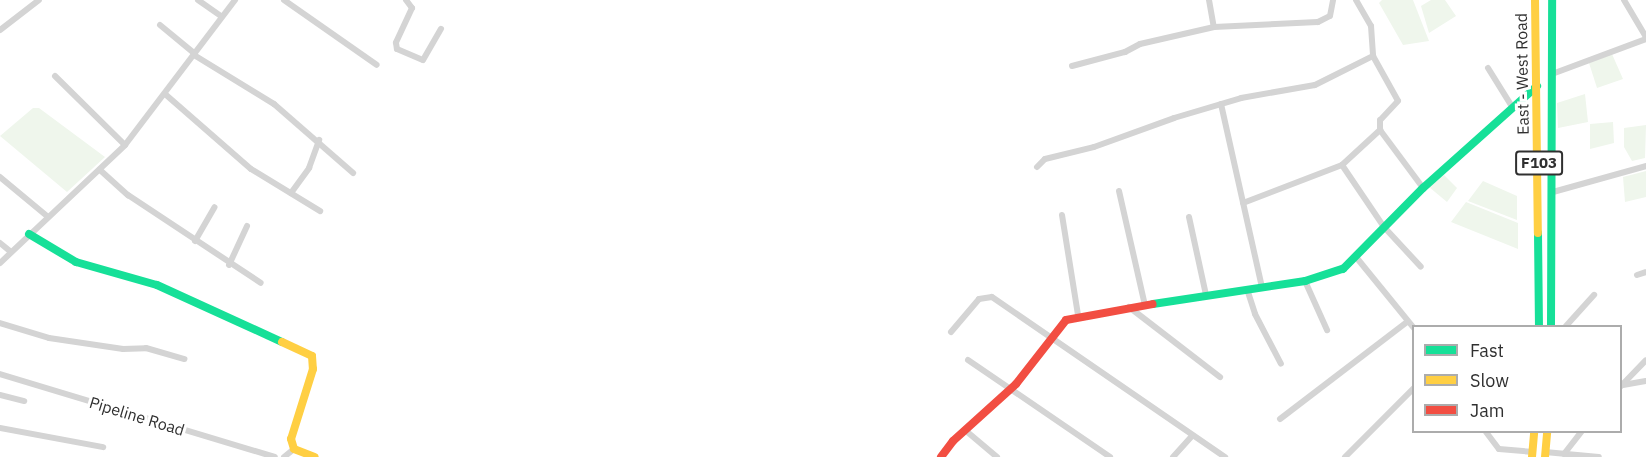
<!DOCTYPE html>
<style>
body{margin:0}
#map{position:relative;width:1646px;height:457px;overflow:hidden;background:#fff;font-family:"IBM Plex Sans",sans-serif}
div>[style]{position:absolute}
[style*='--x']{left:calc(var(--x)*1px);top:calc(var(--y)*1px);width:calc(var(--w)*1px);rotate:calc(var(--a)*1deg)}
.green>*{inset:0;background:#eff6ec}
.street>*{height:6px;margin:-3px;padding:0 3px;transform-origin:3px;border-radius:3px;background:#d4d4d4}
.fast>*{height:8px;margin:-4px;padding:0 4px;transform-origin:4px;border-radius:4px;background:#16e098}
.slow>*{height:8px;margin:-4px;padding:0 4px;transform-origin:4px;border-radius:4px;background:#ffcf43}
.jam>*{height:8px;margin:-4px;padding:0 4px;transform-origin:4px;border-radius:4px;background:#f24e42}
span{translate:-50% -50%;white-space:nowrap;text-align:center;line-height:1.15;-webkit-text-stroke:6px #fff;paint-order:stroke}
.shield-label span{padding:2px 4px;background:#fff;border:2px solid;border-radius:4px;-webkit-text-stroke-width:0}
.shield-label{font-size:15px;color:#303030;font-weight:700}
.street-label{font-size:16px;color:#303030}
.legend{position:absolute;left:1412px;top:325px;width:210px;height:108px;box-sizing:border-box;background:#fff;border:2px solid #acacac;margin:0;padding:8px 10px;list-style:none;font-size:18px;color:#303030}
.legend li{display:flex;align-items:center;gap:12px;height:30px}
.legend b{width:30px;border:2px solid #acacac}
</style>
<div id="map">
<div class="green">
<i style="clip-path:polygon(1382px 0,1413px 0,1429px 41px,1403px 45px,1379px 3px)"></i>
<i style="clip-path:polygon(1431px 0,1445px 0,1456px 16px,1429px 33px,1421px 6px)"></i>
<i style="clip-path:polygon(1612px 54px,1623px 79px,1597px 88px,1589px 63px)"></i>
<i style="clip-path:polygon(1585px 94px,1588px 122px,1558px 128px,1557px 103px)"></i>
<i style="clip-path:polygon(33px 108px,39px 108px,105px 157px,67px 192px,0 136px)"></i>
<i style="clip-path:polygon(1613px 122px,1614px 143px,1590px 149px,1590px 124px)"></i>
<i style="clip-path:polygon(1646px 125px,1645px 158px,1632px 161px,1624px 147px,1624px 128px)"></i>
<i style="clip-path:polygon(1646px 171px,1646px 197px,1625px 202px,1623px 177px)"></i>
<i style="clip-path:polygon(1444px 175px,1457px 188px,1447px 202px,1429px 187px)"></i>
<i style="clip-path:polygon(1483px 181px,1517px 196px,1517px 220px,1468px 201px)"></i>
<i style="clip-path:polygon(1466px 202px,1518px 223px,1518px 249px,1451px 222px)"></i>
</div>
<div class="street">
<i style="--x:198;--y:0;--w:29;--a:35"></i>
<i style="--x:284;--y:0;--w:113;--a:35"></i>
<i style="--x:406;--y:0;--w:10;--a:53"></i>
<i style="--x:412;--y:8;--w:38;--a:115"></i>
<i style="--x:396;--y:43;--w:6;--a:81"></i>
<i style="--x:397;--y:49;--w:28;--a:23"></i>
<i style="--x:423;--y:60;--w:36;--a:-60"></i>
<i style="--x:1209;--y:0;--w:27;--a:80"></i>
<i style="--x:1356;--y:0;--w:30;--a:60"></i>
<i style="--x:1371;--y:26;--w:30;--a:86"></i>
<i style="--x:1373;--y:56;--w:51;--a:60.9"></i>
<i style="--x:1398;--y:101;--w:26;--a:133"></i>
<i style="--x:1380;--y:120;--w:10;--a:90"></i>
<i style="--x:1380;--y:130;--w:72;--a:53.4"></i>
<i style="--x:1624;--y:0;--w:43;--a:59.3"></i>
<i style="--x:160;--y:25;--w:45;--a:39.6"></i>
<i style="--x:0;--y:30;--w:49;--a:-37.6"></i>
<i style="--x:194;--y:55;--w:94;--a:31.5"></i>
<i style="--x:274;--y:104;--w:105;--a:41.1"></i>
<i style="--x:1072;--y:66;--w:55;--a:-14.8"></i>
<i style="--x:1125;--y:52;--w:17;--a:-28"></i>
<i style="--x:1140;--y:44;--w:76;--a:-12.9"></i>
<i style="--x:1214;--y:27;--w:104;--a:-2.8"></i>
<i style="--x:1318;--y:22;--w:13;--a:-27"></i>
<i style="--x:1330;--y:16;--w:16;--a:-79"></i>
<i style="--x:1488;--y:68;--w:44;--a:58.1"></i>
<i style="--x:1552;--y:74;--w:100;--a:-20.4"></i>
<i style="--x:55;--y:76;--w:98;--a:44.6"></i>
<i style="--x:165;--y:94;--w:114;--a:41.1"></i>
<i style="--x:251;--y:169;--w:81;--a:31.3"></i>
<i style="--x:1221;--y:104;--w:188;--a:77.4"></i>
<i style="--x:1342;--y:165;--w:52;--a:-42.6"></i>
<i style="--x:1037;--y:167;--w:11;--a:-45"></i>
<i style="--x:1045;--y:159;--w:50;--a:-13.8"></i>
<i style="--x:1094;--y:147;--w:85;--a:-19.9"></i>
<i style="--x:1174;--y:118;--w:70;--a:-16.6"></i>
<i style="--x:1241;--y:98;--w:75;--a:-10"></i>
<i style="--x:1315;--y:85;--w:65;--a:-26.6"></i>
<i style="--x:100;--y:170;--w:38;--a:42"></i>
<i style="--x:128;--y:195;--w:159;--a:33.5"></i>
<i style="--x:0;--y:177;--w:61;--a:39.7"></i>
<i style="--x:1119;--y:191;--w:117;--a:77.2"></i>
<i style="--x:1553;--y:192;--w:97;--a:-15.6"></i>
<i style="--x:291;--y:193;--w:31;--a:-54"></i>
<i style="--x:309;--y:168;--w:30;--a:-70"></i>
<i style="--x:1243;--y:203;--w:106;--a:-21"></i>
<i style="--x:1342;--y:165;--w:75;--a:55.9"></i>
<i style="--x:1384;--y:227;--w:54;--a:47.2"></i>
<i style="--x:1062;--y:215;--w:101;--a:80.9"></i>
<i style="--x:1189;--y:217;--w:80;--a:77.7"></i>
<i style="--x:195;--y:241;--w:39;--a:-60"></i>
<i style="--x:0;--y:243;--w:14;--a:39"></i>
<i style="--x:1356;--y:257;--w:92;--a:50.8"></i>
<i style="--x:0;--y:263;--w:172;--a:-43.3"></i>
<i style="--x:125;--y:145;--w:182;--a:-52.8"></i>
<i style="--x:229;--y:265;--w:43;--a:-65.2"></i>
<i style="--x:1637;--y:275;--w:9;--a:-18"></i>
<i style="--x:1305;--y:281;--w:54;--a:65.8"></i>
<i style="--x:1247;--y:289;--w:26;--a:72"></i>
<i style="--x:1255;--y:314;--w:56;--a:62.5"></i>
<i style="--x:1129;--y:307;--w:115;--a:37.6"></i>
<i style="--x:0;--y:323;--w:51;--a:17"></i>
<i style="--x:49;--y:338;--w:75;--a:8.5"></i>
<i style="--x:123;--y:349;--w:23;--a:-2"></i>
<i style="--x:146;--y:348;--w:40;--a:16"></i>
<i style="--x:1566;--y:326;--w:42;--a:-47.9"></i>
<i style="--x:951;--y:332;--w:43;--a:-49.7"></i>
<i style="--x:979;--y:299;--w:13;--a:-9"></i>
<i style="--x:992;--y:297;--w:283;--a:34.5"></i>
<i style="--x:968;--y:360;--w:172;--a:34.3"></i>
<i style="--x:0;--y:374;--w:287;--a:16.8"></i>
<i style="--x:1623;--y:385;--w:23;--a:-10"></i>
<i style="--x:1620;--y:387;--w:37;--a:-46"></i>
<i style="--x:0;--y:395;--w:25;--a:14"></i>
<i style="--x:1280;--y:419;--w:160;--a:-37.4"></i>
<i style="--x:0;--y:428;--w:105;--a:10.5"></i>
<i style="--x:965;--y:430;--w:42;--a:40.2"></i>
<i style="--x:1486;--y:432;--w:21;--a:53"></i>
<i style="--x:1499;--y:449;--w:34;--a:5"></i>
<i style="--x:1545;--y:452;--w:54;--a:5.3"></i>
<i style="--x:1564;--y:454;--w:28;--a:-52"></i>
<i style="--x:284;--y:457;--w:13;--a:-39"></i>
<i style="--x:1173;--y:457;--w:28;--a:-48"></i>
<i style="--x:1345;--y:457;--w:98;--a:-45"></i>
</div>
<div class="fast">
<i style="--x:1538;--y:233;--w:93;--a:89.4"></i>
<i style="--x:29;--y:234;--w:55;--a:30.8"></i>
<i style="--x:76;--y:262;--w:84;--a:15.9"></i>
<i style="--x:157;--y:285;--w:137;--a:24.5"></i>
<i style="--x:1153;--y:304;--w:154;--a:-8.6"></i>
<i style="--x:1305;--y:281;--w:40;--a:-18"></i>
<i style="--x:1343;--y:269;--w:114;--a:-45.4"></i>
<i style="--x:1423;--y:188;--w:153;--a:-41.8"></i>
<i style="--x:1551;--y:326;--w:326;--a:-89.8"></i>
</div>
<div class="slow">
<i style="--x:1535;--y:0;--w:233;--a:89.3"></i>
<i style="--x:282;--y:342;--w:33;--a:25"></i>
<i style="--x:312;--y:356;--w:13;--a:86"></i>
<i style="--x:313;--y:369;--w:73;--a:107.4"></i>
<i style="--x:291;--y:439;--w:10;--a:73"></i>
<i style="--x:294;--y:449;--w:22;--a:21"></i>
<i style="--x:1532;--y:457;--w:25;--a:-85"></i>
<i style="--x:1545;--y:457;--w:25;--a:-85"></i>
</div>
<div class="jam">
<i style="--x:941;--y:457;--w:20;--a:-53"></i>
<i style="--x:953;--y:441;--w:85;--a:-42.1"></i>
<i style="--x:1016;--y:384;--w:81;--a:-52"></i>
<i style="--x:1066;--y:320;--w:88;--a:-10.4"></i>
</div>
<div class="shield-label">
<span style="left:1539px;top:163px">F103</span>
</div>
<div class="street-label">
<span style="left:1522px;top:74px;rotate:-91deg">East - West Road</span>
<span style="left:137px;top:416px;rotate:17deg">Pipeline Road</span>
</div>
<ul class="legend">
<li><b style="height:8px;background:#16e098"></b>Fast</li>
<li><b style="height:8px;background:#ffcf43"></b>Slow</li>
<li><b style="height:8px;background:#f24e42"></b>Jam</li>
</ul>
</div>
